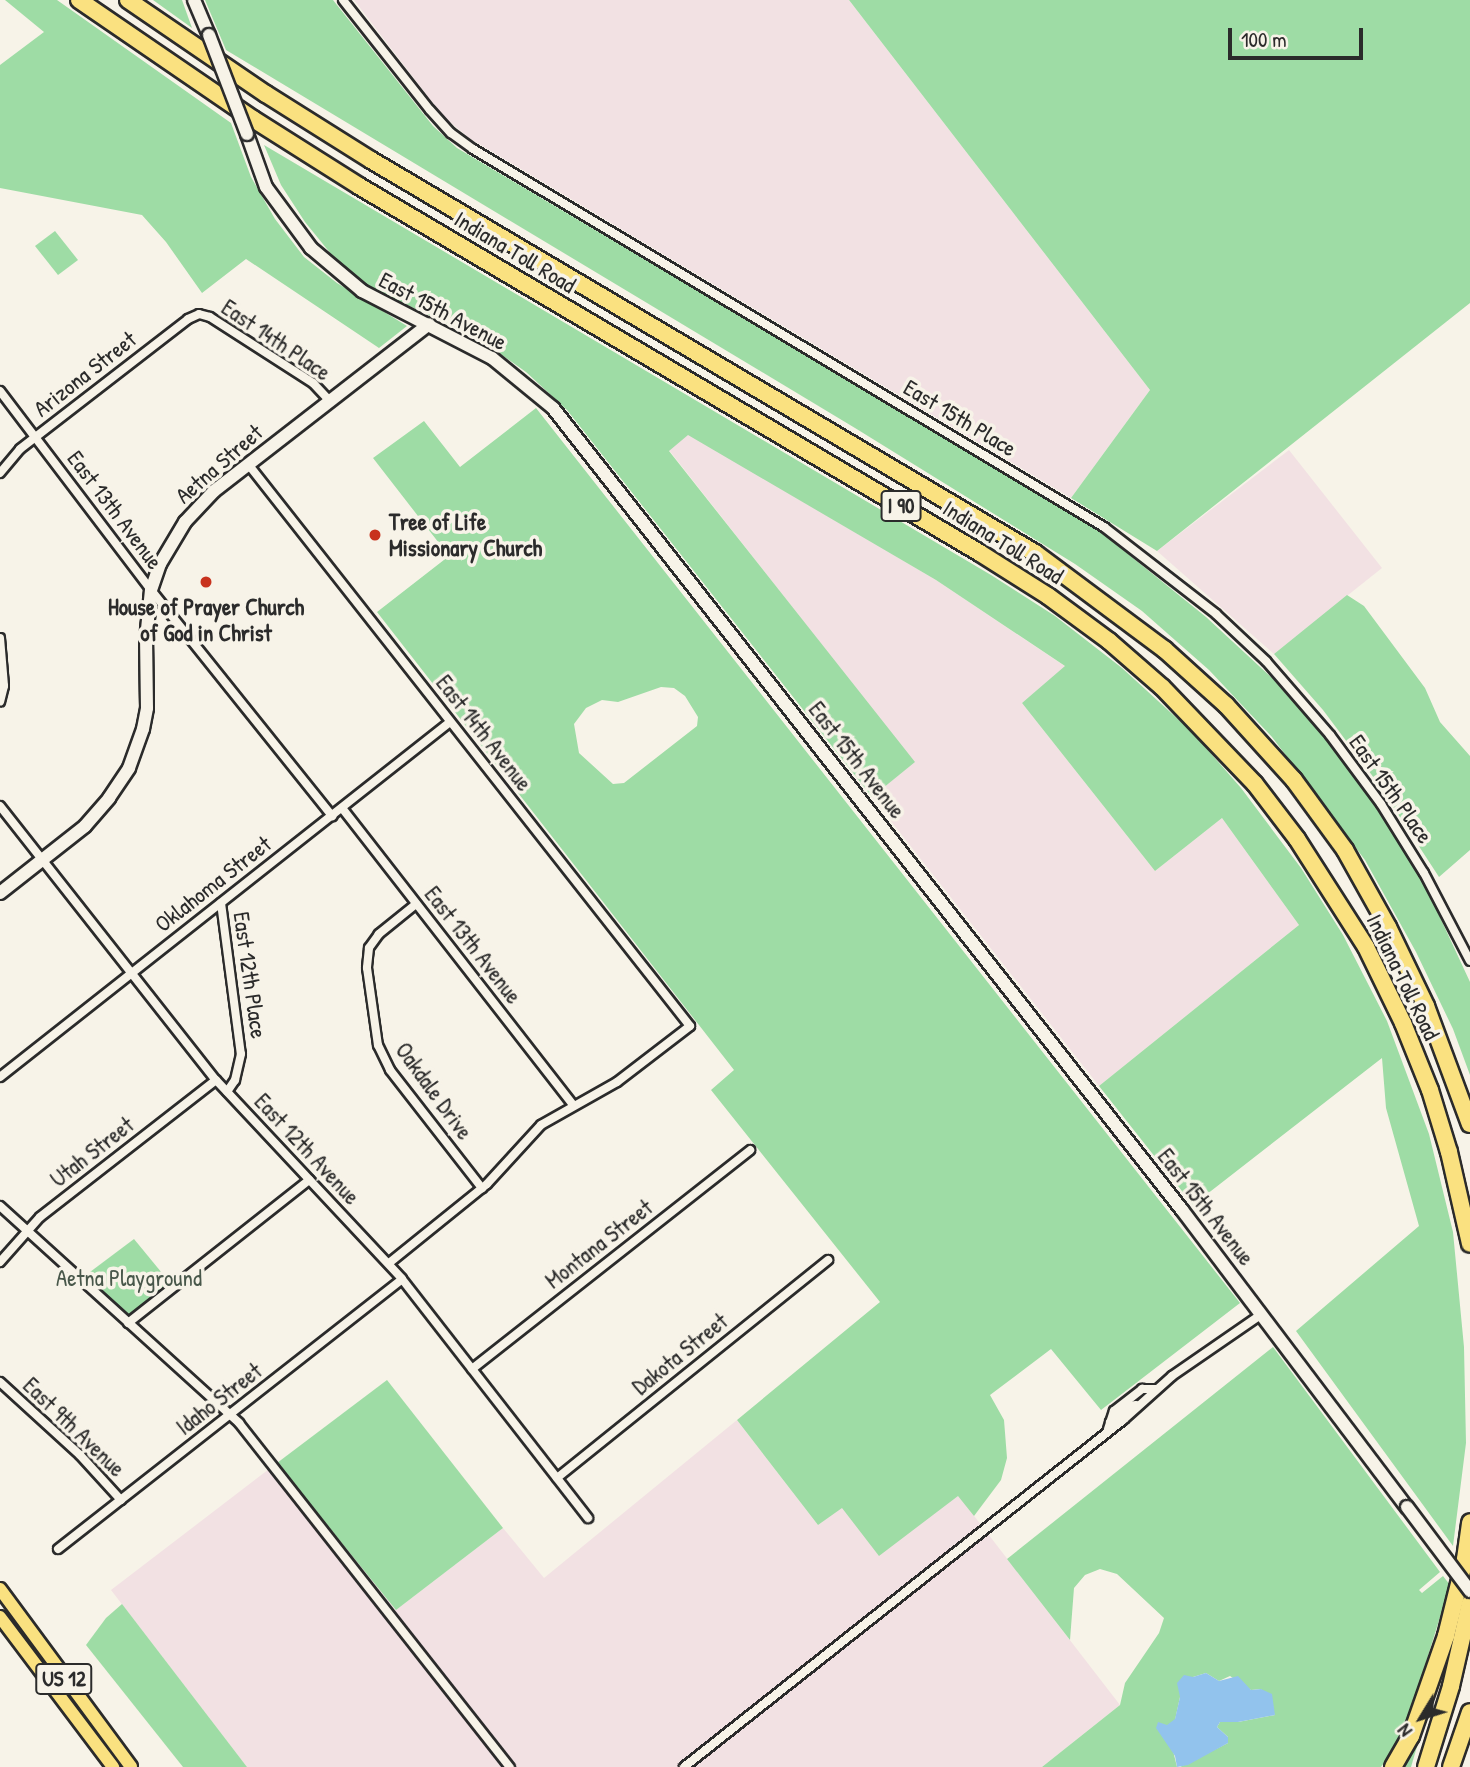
<!DOCTYPE html>
<style>
body{margin:0}
#map{position:relative;width:1470px;height:1767px;overflow:hidden;background:#f7f3e8;font-family:"Patrick Hand",sans-serif}
div>[style]{position:absolute}
[style*='--x']{left:calc(var(--x)*1px);top:calc(var(--y)*1px);width:calc(var(--w)*1px);rotate:calc(var(--a)*1deg)}
.built>*{inset:0;background:#f2e1e3}
.green>*{inset:0;background:#9edca5}
.water>*{inset:0;background:#92c3ed}
.roads{filter:drop-shadow(2px 0 #2b2b2b) drop-shadow(-2px 0 #2b2b2b) drop-shadow(0 2px #2b2b2b) drop-shadow(0 -2px #2b2b2b)}
.street>*{height:8px;margin:-4px;padding:0 4px;transform-origin:4px;border-radius:4px;background:#f7f3e8}
.secondary>*{height:12px;margin:-6px;padding:0 6px;transform-origin:6px;border-radius:6px;background:#f7f3e8}
.primary>*{height:12px;margin:-6px;padding:0 6px;transform-origin:6px;border-radius:6px;background:#fae180}
.highway>*{height:16px;margin:-8px;padding:0 8px;transform-origin:8px;border-radius:8px;background:#fae180}
.bridges{filter:drop-shadow(2px 0 #2b2b2b) drop-shadow(-2px 0 #2b2b2b) drop-shadow(0 2px #2b2b2b) drop-shadow(0 -2px #2b2b2b)}
.secondary-bridge>*{height:12px;margin:-6px;padding:0 6px;transform-origin:6px;border-radius:6px;background:#f7f3e8}
.dots>*{width:19px;height:19px;translate:-50% -50%;box-sizing:border-box;border:4px solid #f7f3e8;border-radius:50%}
span{translate:-50% -50%;white-space:nowrap;text-align:center;line-height:1.15;-webkit-text-stroke:7px #f7f3e8;paint-order:stroke}
.shield-label span{padding:2px 5px;background:#f7f3e8;border:2px solid;border-radius:5px;-webkit-text-stroke-width:0}
.shield-label{font-size:21px;color:#2b2b2b;font-weight:700}
.street-label{font-size:23px;color:#2b2b2b}
.poi-label{font-size:23px;color:#2b2b2b;font-weight:700}
.left{translate:0 -50%;text-align:left}
.park-label{font-size:23px;color:#48574a}
.north{position:absolute;left:1386px;top:1683px;width:70px;height:70px;-webkit-text-stroke:5px #f7f3e8;paint-order:stroke;rotate:232deg;font-size:19px;font-weight:700;line-height:28px;text-align:center;color:#2b2b2b}
.north::after{content:'';display:block;margin:auto;width:24px;height:32px;background:#2b2b2b;clip-path:polygon(50% 0,100% 100%,50% 72%,0 100%)}
.scale{position:absolute;left:1228px;top:28px;width:135px;height:32px;box-sizing:border-box;border:4px solid #2b2b2b;border-top:0;padding-left:9px;font-size:21px;line-height:24px;white-space:nowrap;color:#2b2b2b;-webkit-text-stroke:5px #f7f3e8;paint-order:stroke}
</style>
<div id="map">
<div class="built">
<i style="clip-path:polygon(354px 0,849px 0,1150px 390px,1071px 498px,469px 138px,442px 115px)"></i>
<i style="clip-path:polygon(688px 434px,936px 580px,1066px 667px,1022px 703px,1155px 871px,1222px 818px,1299px 925px,1099px 1086px,872px 797px,914px 762px,669px 450px)"></i>
<i style="clip-path:polygon(1289px 450px,1382px 568px,1274px 654px,1157px 551px)"></i>
<i style="clip-path:polygon(737px 1420px,818px 1525px,842px 1507px,958px 1495px,1120px 1705px,1042px 1767px,247px 1767px,111px 1590px,277px 1463px,396px 1610px,503px 1528px,544px 1578px)"></i>
</div>
<div class="green">
<i style="clip-path:polygon(5px 0,57px 0,231px 123px,251px 177px,275px 219px,304px 257px,337px 283px,407px 326px,379px 348px,246px 259px,202px 293px,166px 242px,142px 215px,0 188px,0 65px,44px 32px)"></i>
<i style="clip-path:polygon(153px 0,182px 0,192px 28px)"></i>
<i style="clip-path:polygon(205px 0,333px 0,433px 126px,457px 148px,1092px 525px,1206px 617px,1272px 678px,1324px 737px,1371px 800px,1425px 885px,1470px 982px,1470px 1075px,1453px 1029px,1416px 952px,1365px 860px,1272px 737px,1209px 670px,1142px 611px,1075px 564px,855px 428px,226px 50px)"></i>
<i style="clip-path:polygon(849px 0,1470px 0,1470px 303px,1157px 551px,1071px 498px,1150px 390px)"></i>
<i style="clip-path:polygon(264px 145px,991px 575px,1055px 616px,1122px 668px,1193px 733px,1241px 788px,1301px 868px,1343px 935px,1387px 1021px,1429px 1134px,1453px 1232px,1464px 1347px,1466px 1443px,1453px 1546px,1296px 1331px,1419px 1226px,1386px 1108px,1382px 1058px,1193px 1205px,1099px 1086px,1299px 925px,1222px 818px,1155px 871px,1022px 703px,1065px 666px,936px 580px,688px 435px,669px 451px,915px 762px,872px 797px,567px 410px,526px 372px,478px 338px,371px 288px,331px 254px,305px 222px,281px 185px)"></i>
<i style="clip-path:polygon(55px 231px,78px 260px,58px 275px,35px 246px)"></i>
<i style="clip-path:polygon(evenodd,536px 408px,1240px 1303px,1101px 1410px,1051px 1349px,990px 1395px,1004px 1420px,1007px 1458px,1001px 1480px,974px 1516px,958px 1496px,879px 1556px,842px 1508px,818px 1525px,737px 1420px,880px 1302px,711px 1090px,734px 1070px,377px 612px,449px 556px,373px 458px,424px 421px,460px 467px,536px 408px,661px 687px,674px 688px,685px 696px,698px 717px,697px 726px,624px 783px,613px 784px,579px 753px,574px 724px,586px 708px,602px 700px,618px 702px,661px 687px)"></i>
<i style="clip-path:polygon(1347px 595px,1364px 606px,1425px 688px,1440px 722px,1470px 756px,1470px 850px,1439px 877px,1377px 782px,1323px 710px,1274px 654px)"></i>
<i style="clip-path:polygon(134px 1239px,171px 1284px,130px 1316px,86px 1275px)"></i>
<i style="clip-path:polygon(1273px 1347px,1440px 1572px,1419px 1590px,1422px 1593px,1443px 1576px,1450px 1585px,1413px 1704px,1396px 1746px,1381px 1767px,1180px 1767px,1228px 1743px,1228px 1737px,1217px 1727px,1220px 1722px,1238px 1722px,1275px 1715px,1261px 1689px,1251px 1690px,1230px 1676px,1219px 1681px,1206px 1673px,1193px 1677px,1180px 1697px,1175px 1720px,1167px 1726px,1177px 1767px,1042px 1767px,1120px 1705px,1125px 1683px,1159px 1633px,1164px 1618px,1117px 1574px,1100px 1569px,1085px 1575px,1074px 1588px,1070px 1640px,1007px 1559px)"></i>
<i style="clip-path:polygon(387px 1380px,503px 1528px,396px 1610px,277px 1463px)"></i>
<i style="clip-path:polygon(122px 1604px,247px 1767px,183px 1767px,86px 1645px,106px 1618px)"></i>
<i style="clip-path:polygon(1431px 1699px,1411px 1767px,1398px 1767px)"></i>
</div>
<div class="water">
<i style="clip-path:polygon(1206px 1673px,1219px 1681px,1238px 1676px,1251px 1690px,1261px 1689px,1272px 1694px,1275px 1715px,1238px 1722px,1220px 1722px,1217px 1727px,1228px 1737px,1228px 1743px,1188px 1765px,1177px 1767px,1175px 1756px,1156px 1728px,1158px 1722px,1167px 1725px,1175px 1719px,1180px 1697px,1177px 1683px,1184px 1675px,1193px 1677px)"></i>
</div>
<div class="roads">
<div class="street">
<i style="--x:343;--y:0;--w:140;--a:51.7"></i>
<i style="--x:430;--y:110;--w:31;--a:48"></i>
<i style="--x:451;--y:133;--w:27;--a:36"></i>
<i style="--x:473;--y:149;--w:736;--a:30.92"></i>
<i style="--x:1104;--y:527;--w:142;--a:37.8"></i>
<i style="--x:1216;--y:614;--w:69;--a:43.2"></i>
<i style="--x:1266;--y:661;--w:98;--a:49.1"></i>
<i style="--x:1330;--y:735;--w:86;--a:53.5"></i>
<i style="--x:1381;--y:804;--w:81;--a:58.1"></i>
<i style="--x:1424;--y:873;--w:99;--a:62.4"></i>
<i style="--x:0;--y:391;--w:250;--a:52.8"></i>
<i style="--x:151;--y:590;--w:290;--a:51.3"></i>
<i style="--x:248;--y:464;--w:715;--a:51.82"></i>
<i style="--x:690;--y:1026;--w:92;--a:142.5"></i>
<i style="--x:617;--y:1082;--w:87;--a:150.5"></i>
<i style="--x:541;--y:1125;--w:80;--a:132.5"></i>
<i style="--x:487;--y:1184;--w:126;--a:141.1"></i>
<i style="--x:0;--y:473;--w:31;--a:-50"></i>
<i style="--x:20;--y:449;--w:212;--a:-37.7"></i>
<i style="--x:188;--y:319;--w:12;--a:-24"></i>
<i style="--x:199;--y:314;--w:11;--a:15"></i>
<i style="--x:210;--y:317;--w:122;--a:32.7"></i>
<i style="--x:313;--y:383;--w:23;--a:47"></i>
<i style="--x:0;--y:638;--w:48;--a:85.2"></i>
<i style="--x:4;--y:686;--w:16;--a:104"></i>
<i style="--x:0;--y:806;--w:349;--a:51.8"></i>
<i style="--x:216;--y:1080;--w:272;--a:46.9"></i>
<i style="--x:402;--y:1279;--w:303;--a:52.1"></i>
<i style="--x:342;--y:808;--w:376;--a:52.1"></i>
<i style="--x:221;--y:903;--w:152;--a:82.5"></i>
<i style="--x:241;--y:1054;--w:27;--a:103"></i>
<i style="--x:235;--y:1080;--w:14;--a:124"></i>
<i style="--x:416;--y:904;--w:48;--a:141"></i>
<i style="--x:379;--y:934;--w:17;--a:126"></i>
<i style="--x:369;--y:948;--w:20;--a:96"></i>
<i style="--x:367;--y:968;--w:78;--a:81.9"></i>
<i style="--x:378;--y:1045;--w:28;--a:64"></i>
<i style="--x:390;--y:1070;--w:150;--a:52.1"></i>
<i style="--x:0;--y:1077;--w:573;--a:-38.27"></i>
<i style="--x:0;--y:1206;--w:323;--a:42.2"></i>
<i style="--x:239;--y:1423;--w:438;--a:51.8"></i>
<i style="--x:0;--y:1262;--w:60;--a:-48.4"></i>
<i style="--x:40;--y:1217;--w:223;--a:-37.9"></i>
<i style="--x:128;--y:1323;--w:231;--a:-38.3"></i>
<i style="--x:472;--y:1369;--w:354;--a:-38.2"></i>
<i style="--x:0;--y:1382;--w:108;--a:42.4"></i>
<i style="--x:80;--y:1455;--w:61;--a:47.7"></i>
<i style="--x:1110;--y:1422;--w:25;--a:-40"></i>
<i style="--x:1129;--y:1406;--w:7;--a:-8"></i>
<i style="--x:1108;--y:1429;--w:19;--a:-72"></i>
<i style="--x:1114;--y:1411;--w:36;--a:-38"></i>
<i style="--x:1142;--y:1389;--w:14;--a:0"></i>
<i style="--x:557;--y:1478;--w:348;--a:-38.8"></i>
<i style="--x:58;--y:1549;--w:437;--a:-38.1"></i>
<i style="--x:684;--y:1767;--w:560;--a:-38.32"></i>
<i style="--x:1123;--y:1420;--w:66;--a:-41.9"></i>
<i style="--x:1172;--y:1376;--w:109;--a:-34.6"></i>
</div>
<div class="secondary">
<i style="--x:194;--y:0;--w:38;--a:67"></i>
<i style="--x:247;--y:134;--w:56;--a:70.3"></i>
<i style="--x:266;--y:187;--w:76;--a:53.6"></i>
<i style="--x:311;--y:248;--w:67;--a:40.1"></i>
<i style="--x:362;--y:291;--w:146;--a:27.3"></i>
<i style="--x:492;--y:358;--w:79;--a:39.3"></i>
<i style="--x:553;--y:408;--w:1019;--a:51.89"></i>
<i style="--x:1182;--y:1210;--w:373;--a:52.9"></i>
<i style="--x:0;--y:893;--w:108;--a:-38.2"></i>
<i style="--x:85;--y:826;--w:37;--a:-49"></i>
<i style="--x:109;--y:798;--w:36;--a:-56"></i>
<i style="--x:129;--y:768;--w:41;--a:-70.3"></i>
<i style="--x:143;--y:729;--w:21;--a:-79"></i>
<i style="--x:147;--y:708;--w:69;--a:-90.8"></i>
<i style="--x:146;--y:639;--w:49;--a:-84.2"></i>
<i style="--x:151;--y:590;--w:28;--a:-71"></i>
<i style="--x:160;--y:564;--w:49;--a:-59.2"></i>
<i style="--x:185;--y:522;--w:42;--a:-46.9"></i>
<i style="--x:214;--y:491;--w:272;--a:-37.8"></i>
</div>
<div class="primary">
<i style="--x:0;--y:1589;--w:221;--a:53.6"></i>
<i style="--x:0;--y:1617;--w:188;--a:53"></i>
</div>
<div class="highway">
<i style="--x:79;--y:0;--w:211;--a:34.4"></i>
<i style="--x:253;--y:119;--w:125;--a:32.3"></i>
<i style="--x:359;--y:186;--w:721;--a:30.58"></i>
<i style="--x:980;--y:553;--w:80;--a:32.3"></i>
<i style="--x:1048;--y:596;--w:76;--a:36.4"></i>
<i style="--x:1109;--y:641;--w:70;--a:41"></i>
<i style="--x:1162;--y:687;--w:134;--a:46.2"></i>
<i style="--x:1255;--y:784;--w:69;--a:52.6"></i>
<i style="--x:1297;--y:839;--w:128;--a:57.4"></i>
<i style="--x:1366;--y:947;--w:85;--a:64"></i>
<i style="--x:1403;--y:1023;--w:72;--a:68.1"></i>
<i style="--x:1430;--y:1090;--w:65;--a:73"></i>
<i style="--x:1449;--y:1152;--w:94;--a:77.1"></i>
<i style="--x:128;--y:0;--w:167;--a:34.3"></i>
<i style="--x:266;--y:94;--w:124;--a:32.2"></i>
<i style="--x:371;--y:160;--w:772;--a:30.62"></i>
<i style="--x:1035;--y:553;--w:161;--a:36.7"></i>
<i style="--x:1164;--y:649;--w:84;--a:42.1"></i>
<i style="--x:1226;--y:705;--w:101;--a:47.8"></i>
<i style="--x:1294;--y:780;--w:87;--a:53.9"></i>
<i style="--x:1345;--y:850;--w:88;--a:60.8"></i>
<i style="--x:1388;--y:927;--w:88;--a:64.3"></i>
<i style="--x:1426;--y:1006;--w:126;--a:69.6"></i>
<i style="--x:1393;--y:1767;--w:36;--a:-60"></i>
<i style="--x:1411;--y:1736;--w:106;--a:-70.7"></i>
<i style="--x:1446;--y:1636;--w:79;--a:-76.1"></i>
<i style="--x:1465;--y:1559;--w:37;--a:-82"></i>
<i style="--x:1426;--y:1767;--w:85;--a:-72.8"></i>
<i style="--x:1451;--y:1686;--w:85;--a:-77.1"></i>
<i style="--x:1451;--y:1767;--w:58;--a:-70.9"></i>
</div>
</div>
<div class="bridges">
<div class="secondary-bridge">
<i style="--x:209;--y:35;--w:106;--a:69"></i>
<i style="--x:1407;--y:1507;--w:105;--a:53.1"></i>
</div>
</div>
<div class="dots">
<i style="left:375px;top:535px;background:#c8321e"></i>
<i style="left:206px;top:582px;background:#c8321e"></i>
</div>
<div class="shield-label">
<span style="left:901px;top:506px">I 90</span>
<span style="left:64px;top:1679px">US 12</span>
</div>
<div class="street-label">
<span style="left:515px;top:252px;rotate:31deg">Indiana Toll Road</span>
<span style="left:443px;top:311px;rotate:28deg">East 15th Avenue</span>
<span style="left:276px;top:340px;rotate:34deg">East 14th Place</span>
<span style="left:85px;top:374px;rotate:-38deg">Arizona Street</span>
<span style="left:960px;top:418px;rotate:31deg">East 15th Place</span>
<span style="left:219px;top:464px;rotate:-41deg">Aetna Street</span>
<span style="left:115px;top:510px;rotate:53deg">East 13th Avenue</span>
<span style="left:1003px;top:542px;rotate:32deg">Indiana Toll Road</span>
<span style="left:484px;top:733px;rotate:52deg">East 14th Avenue</span>
<span style="left:857px;top:760px;rotate:52deg">East 15th Avenue</span>
<span style="left:1391px;top:789px;rotate:55deg">East 15th Place</span>
<span style="left:213px;top:884px;rotate:-38deg">Oklahoma Street</span>
<span style="left:473px;top:945px;rotate:52deg">East 13th Avenue</span>
<span style="left:250px;top:975px;rotate:82deg">East 12th Place</span>
<span style="left:1403px;top:977px;rotate:64deg">Indiana Toll Road</span>
<span style="left:434px;top:1091px;rotate:54deg">Oakdale Drive</span>
<span style="left:307px;top:1149px;rotate:47deg">East 12th Avenue</span>
<span style="left:92px;top:1152px;rotate:-38deg">Utah Street</span>
<span style="left:1206px;top:1207px;rotate:52deg">East 15th Avenue</span>
<span style="left:599px;top:1244px;rotate:-38deg">Montana Street</span>
<span style="left:680px;top:1354px;rotate:-39deg">Dakota Street</span>
<span style="left:219px;top:1399px;rotate:-38deg">Idaho Street</span>
<span style="left:74px;top:1427px;rotate:44deg">East 9th Avenue</span>
</div>
<div class="poi-label">
<span class="left" style="left:389px;top:535px">Tree of Life<br>Missionary Church</span>
<span style="left:206px;top:620px">House of Prayer Church<br>of God in Christ</span>
</div>
<div class="park-label">
<span style="left:129px;top:1278px">Aetna Playground</span>
</div>
<div class="north">N</div>
<div class="scale">100 m</div>
</div>
